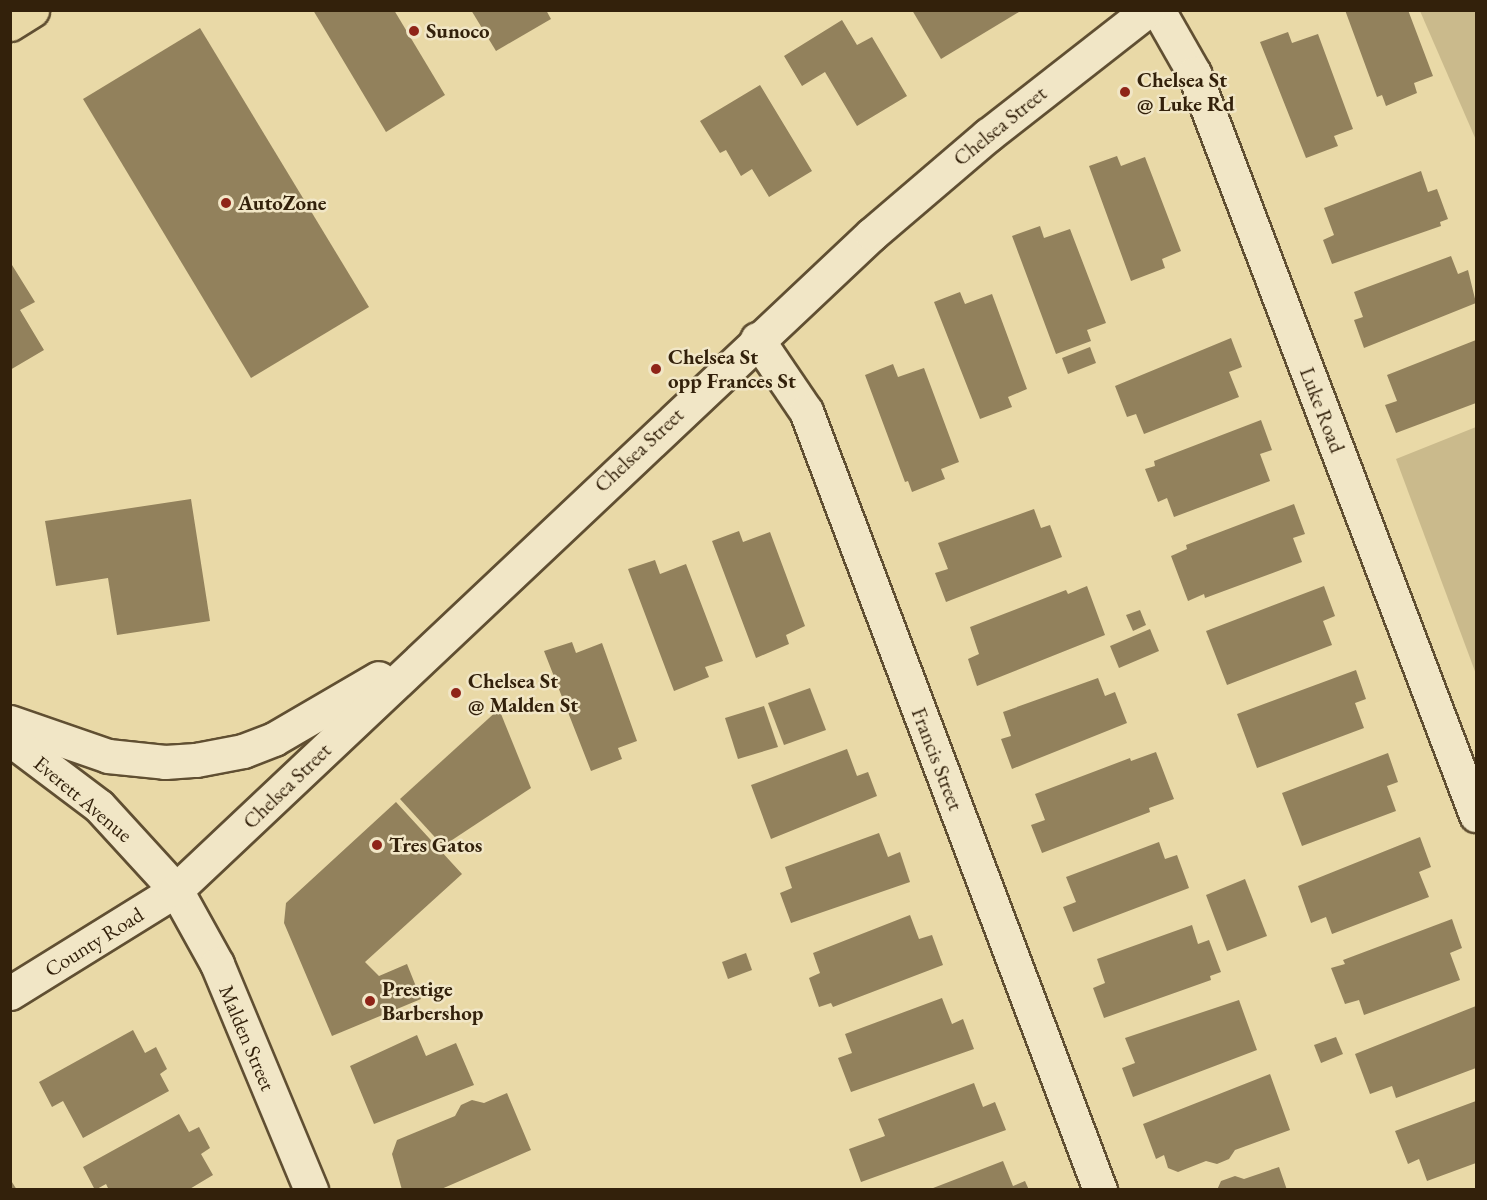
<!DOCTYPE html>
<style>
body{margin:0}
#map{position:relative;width:1487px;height:1200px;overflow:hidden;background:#e9d9a7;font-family:"EB Garamond",serif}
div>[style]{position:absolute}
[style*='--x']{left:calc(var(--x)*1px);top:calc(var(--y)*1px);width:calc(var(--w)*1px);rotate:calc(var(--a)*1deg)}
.green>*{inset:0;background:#caba8c}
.building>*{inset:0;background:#92815c}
.roads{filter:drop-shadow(2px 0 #604f32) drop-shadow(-2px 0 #604f32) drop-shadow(0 2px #604f32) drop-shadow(0 -2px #604f32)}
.minor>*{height:33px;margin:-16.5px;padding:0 16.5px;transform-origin:16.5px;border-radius:16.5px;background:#f1e6c6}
.tertiary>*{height:33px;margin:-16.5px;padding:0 16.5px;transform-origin:16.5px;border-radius:16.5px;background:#f1e6c6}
.secondary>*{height:33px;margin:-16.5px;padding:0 16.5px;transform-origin:16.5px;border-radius:16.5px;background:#f1e6c6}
.trunk>*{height:33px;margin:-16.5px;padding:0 16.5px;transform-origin:16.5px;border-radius:16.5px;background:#e9d9a7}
.dots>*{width:16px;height:16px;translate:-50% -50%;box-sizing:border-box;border:3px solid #f1e6c6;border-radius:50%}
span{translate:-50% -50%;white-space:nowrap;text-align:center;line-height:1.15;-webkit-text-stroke:5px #f1e6c6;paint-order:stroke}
.poi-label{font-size:21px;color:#33210b;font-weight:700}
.left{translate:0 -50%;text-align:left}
.street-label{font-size:21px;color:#33210b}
.frame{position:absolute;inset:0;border:12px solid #33210b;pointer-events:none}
</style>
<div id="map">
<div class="green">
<i style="clip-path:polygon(1420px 11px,1476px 11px,1476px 140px)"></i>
<i style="clip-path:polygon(1476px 427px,1476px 674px,1396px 459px)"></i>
</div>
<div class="building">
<i style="clip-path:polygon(313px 10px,394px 10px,445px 95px,386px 132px)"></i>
<i style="clip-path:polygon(471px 10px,546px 10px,551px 19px,496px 51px)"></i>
<i style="clip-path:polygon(912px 10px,1018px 10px,1019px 12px,941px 59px)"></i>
<i style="clip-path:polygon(1345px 10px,1408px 10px,1433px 76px,1414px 83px,1417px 93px,1386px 106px,1382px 95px,1377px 97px)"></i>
<i style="clip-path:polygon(842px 20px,857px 45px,872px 37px,907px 96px,857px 126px,825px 72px,802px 86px,784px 56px)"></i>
<i style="clip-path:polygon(200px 28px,369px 307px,251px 378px,83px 99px)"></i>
<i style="clip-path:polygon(1288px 32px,1292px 43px,1318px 34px,1353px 129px,1334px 136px,1338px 146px,1306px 158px,1260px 42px)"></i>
<i style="clip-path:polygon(760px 85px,812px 171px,769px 197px,752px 169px,741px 176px,726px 150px,720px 153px,700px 121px)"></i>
<i style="clip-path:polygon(1117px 156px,1121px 166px,1145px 157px,1181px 251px,1162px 259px,1165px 268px,1131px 281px,1089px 166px)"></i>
<i style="clip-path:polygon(1421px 171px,1428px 192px,1437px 189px,1448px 219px,1440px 222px,1441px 226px,1332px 264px,1323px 240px,1334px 235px,1324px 208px)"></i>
<i style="clip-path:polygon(1040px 226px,1044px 238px,1070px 229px,1106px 323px,1087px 330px,1091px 341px,1056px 354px,1012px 236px)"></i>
<i style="clip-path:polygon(1451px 256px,1458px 274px,1468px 270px,1476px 303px,1364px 348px,1354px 320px,1363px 317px,1354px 292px)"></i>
<i style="clip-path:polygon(12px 265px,35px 302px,20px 310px,44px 350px,10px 370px)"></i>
<i style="clip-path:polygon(960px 292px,965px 304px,992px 294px,1027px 389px,1008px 397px,1012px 407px,980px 419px,934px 302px)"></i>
<i style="clip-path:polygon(1231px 338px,1242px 367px,1229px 372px,1239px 397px,1144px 434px,1136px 414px,1127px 417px,1115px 386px)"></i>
<i style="clip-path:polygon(1476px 340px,1476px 403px,1396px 433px,1385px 405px,1397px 401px,1387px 375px)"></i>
<i style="clip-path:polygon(1090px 347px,1096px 363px,1068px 374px,1062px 358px)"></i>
<i style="clip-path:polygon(893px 364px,898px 377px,924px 368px,959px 462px,941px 469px,945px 479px,912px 492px,908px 481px,905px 482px,865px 375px)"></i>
<i style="clip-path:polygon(1261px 420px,1272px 450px,1260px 454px,1270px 481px,1174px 517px,1167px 498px,1158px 502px,1145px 469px,1155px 466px,1154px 461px)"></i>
<i style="clip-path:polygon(191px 499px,210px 621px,117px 635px,108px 578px,56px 586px,45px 521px)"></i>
<i style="clip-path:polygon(1294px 504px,1305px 534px,1293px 538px,1302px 562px,1205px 598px,1204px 594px,1188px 601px,1171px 556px,1187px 549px,1186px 545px)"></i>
<i style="clip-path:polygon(1034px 509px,1041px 528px,1050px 525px,1062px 557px,946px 602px,935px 573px,948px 569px,938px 543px)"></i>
<i style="clip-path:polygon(739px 531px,743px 542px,770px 532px,805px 626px,786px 635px,789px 644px,756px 658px,712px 541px)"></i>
<i style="clip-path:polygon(655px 560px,660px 574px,686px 564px,723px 661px,705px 667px,709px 677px,674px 691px,628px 569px)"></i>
<i style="clip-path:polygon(1087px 586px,1105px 635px,977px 686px,968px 659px,979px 654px,970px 627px,1066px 590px,1068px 594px)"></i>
<i style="clip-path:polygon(1324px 586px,1335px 616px,1323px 621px,1332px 645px,1227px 685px,1206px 631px)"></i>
<i style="clip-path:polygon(1140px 610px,1146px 625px,1133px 631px,1126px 615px)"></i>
<i style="clip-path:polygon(1150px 629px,1159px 651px,1119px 668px,1110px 646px)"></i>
<i style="clip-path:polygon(572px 642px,576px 653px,602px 643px,637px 741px,618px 748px,622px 759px,591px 771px,544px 651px)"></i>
<i style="clip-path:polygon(1356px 670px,1366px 699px,1355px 703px,1364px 728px,1257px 768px,1237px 714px)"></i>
<i style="clip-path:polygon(1098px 678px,1105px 696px,1115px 692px,1127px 723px,1012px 769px,1001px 739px,1011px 736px,1003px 712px)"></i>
<i style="clip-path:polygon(810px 688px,826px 730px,784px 745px,768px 703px)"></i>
<i style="clip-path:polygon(764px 706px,778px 747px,738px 759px,725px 718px)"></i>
<i style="clip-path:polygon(499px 709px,531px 788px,443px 846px,400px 799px)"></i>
<i style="clip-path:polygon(847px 749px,857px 776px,868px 772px,877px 796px,771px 839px,751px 785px)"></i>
<i style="clip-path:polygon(1156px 752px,1174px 799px,1149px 808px,1150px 812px,1042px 853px,1031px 825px,1045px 820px,1035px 794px,1130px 758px,1131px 761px)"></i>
<i style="clip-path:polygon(1388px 753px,1398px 782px,1387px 786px,1396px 811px,1302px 846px,1282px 793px)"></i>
<i style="clip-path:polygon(396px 802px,462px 874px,365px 962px,379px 976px,407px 964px,421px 999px,332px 1036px,284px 923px,286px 903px)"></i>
<i style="clip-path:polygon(879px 833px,888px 857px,900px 852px,910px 882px,791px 923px,780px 893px,792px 888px,785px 867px)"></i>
<i style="clip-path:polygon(1420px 837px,1431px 867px,1419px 872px,1429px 897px,1332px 934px,1326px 917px,1311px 923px,1298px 886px)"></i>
<i style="clip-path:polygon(1159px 842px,1165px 859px,1177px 855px,1189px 888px,1073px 932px,1063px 907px,1076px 902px,1066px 877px)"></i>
<i style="clip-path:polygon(1245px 879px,1267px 936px,1227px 951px,1206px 895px)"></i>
<i style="clip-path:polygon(910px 915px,919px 939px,932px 935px,943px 965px,833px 1007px,831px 1003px,819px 1007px,809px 978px,820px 973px,813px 953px)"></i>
<i style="clip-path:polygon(1452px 919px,1462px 948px,1450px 953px,1460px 980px,1364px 1015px,1359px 1000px,1345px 1004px,1331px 968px,1345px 964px,1343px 960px)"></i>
<i style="clip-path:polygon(1192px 925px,1198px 944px,1209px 940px,1221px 972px,1210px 976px,1211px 980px,1104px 1018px,1093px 988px,1105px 983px,1097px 959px)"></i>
<i style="clip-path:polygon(746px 953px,752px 970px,728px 979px,722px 962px)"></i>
<i style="clip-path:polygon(942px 998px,952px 1024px,963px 1019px,974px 1049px,851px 1092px,838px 1058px,852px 1053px,845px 1034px)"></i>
<i style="clip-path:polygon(1239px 1000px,1257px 1050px,1133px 1097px,1122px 1068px,1135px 1063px,1125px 1038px)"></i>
<i style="clip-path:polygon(1476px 1006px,1476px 1068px,1396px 1098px,1392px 1086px,1370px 1094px,1355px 1054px)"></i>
<i style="clip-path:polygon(133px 1030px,145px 1053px,156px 1047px,167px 1069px,160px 1074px,169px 1091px,83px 1138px,63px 1101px,52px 1107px,39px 1082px)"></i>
<i style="clip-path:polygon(417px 1035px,426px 1056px,456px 1043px,474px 1085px,374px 1124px,350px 1066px)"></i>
<i style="clip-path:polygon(1336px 1037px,1343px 1054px,1321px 1063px,1314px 1045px)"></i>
<i style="clip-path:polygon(1270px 1074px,1290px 1130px,1235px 1150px,1229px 1159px,1217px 1164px,1206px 1161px,1178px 1172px,1168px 1168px,1164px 1155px,1156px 1159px,1143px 1124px)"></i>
<i style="clip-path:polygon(974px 1083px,983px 1107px,995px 1102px,1006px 1130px,861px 1182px,849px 1149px,885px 1136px,878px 1119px)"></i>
<i style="clip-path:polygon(507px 1093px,531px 1150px,439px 1190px,402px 1190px,392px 1154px,397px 1140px,455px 1116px,461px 1105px,472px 1100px,484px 1103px)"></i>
<i style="clip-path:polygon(1476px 1101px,1476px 1163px,1427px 1181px,1419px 1159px,1408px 1164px,1395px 1131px)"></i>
<i style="clip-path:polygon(179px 1114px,189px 1132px,199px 1127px,210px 1148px,201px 1154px,213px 1175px,188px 1190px,109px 1190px,106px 1184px,95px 1190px,83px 1167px)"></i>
<i style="clip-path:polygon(1003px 1161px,1013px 1186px,1025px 1181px,1029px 1190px,928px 1190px)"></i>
<i style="clip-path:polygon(1279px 1167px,1287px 1190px,1217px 1190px,1221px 1181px,1235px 1176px,1244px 1179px)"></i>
<i style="clip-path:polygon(10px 1179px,17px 1190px,10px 1190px)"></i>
</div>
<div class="roads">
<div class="minor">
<i style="--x:1158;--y:10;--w:73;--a:60.3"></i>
<i style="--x:1194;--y:73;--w:794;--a:69.19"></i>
<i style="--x:757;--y:339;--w:87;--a:55.8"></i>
<i style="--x:806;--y:411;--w:833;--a:69.32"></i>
<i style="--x:10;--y:993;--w:195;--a:-31.8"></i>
</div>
<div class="tertiary">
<i style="--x:176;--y:890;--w:85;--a:61"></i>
<i style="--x:217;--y:964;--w:245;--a:67.4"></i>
</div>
<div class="secondary">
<i style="--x:10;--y:722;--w:104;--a:19.1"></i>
<i style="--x:108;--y:756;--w:57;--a:6"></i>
<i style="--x:165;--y:762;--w:31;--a:-4"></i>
<i style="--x:196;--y:760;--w:48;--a:-10.8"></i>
<i style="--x:243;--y:751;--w:33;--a:-21"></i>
<i style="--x:274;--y:739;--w:121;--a:-30.2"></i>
<i style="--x:10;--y:739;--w:111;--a:37"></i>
<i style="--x:99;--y:806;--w:114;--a:47.5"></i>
<i style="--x:176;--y:890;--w:956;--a:-43.31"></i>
<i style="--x:872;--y:234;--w:153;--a:-40.5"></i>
<i style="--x:988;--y:135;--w:203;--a:-38"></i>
</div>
<div class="trunk">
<i style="--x:10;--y:24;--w:26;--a:-32"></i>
</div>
</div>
<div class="dots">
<i style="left:414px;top:31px;background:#8f2418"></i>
<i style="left:1125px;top:92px;background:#8f2418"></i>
<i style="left:226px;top:203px;background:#8f2418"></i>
<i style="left:656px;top:369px;background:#8f2418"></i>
<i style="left:456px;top:693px;background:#8f2418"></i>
<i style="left:377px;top:845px;background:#8f2418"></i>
<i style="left:370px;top:1001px;background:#8f2418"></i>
</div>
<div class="poi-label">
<span class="left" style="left:426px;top:31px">Sunoco</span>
<span class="left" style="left:1137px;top:92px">Chelsea St<br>@ Luke Rd</span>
<span class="left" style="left:238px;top:203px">AutoZone</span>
<span class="left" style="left:668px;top:369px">Chelsea St<br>opp Frances St</span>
<span class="left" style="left:468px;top:693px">Chelsea St<br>@ Malden St</span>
<span class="left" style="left:389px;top:845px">Tres Gatos</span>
<span class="left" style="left:382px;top:1001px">Prestige<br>Barbershop</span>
</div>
<div class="street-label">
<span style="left:1000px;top:126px;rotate:-39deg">Chelsea Street</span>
<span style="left:1322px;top:410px;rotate:69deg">Luke Road</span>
<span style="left:639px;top:450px;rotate:-43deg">Chelsea Street</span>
<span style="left:937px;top:759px;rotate:69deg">Francis Street</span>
<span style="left:287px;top:786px;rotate:-44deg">Chelsea Street</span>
<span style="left:83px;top:799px;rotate:40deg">Everett Avenue</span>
<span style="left:94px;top:942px;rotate:-32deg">County Road</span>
<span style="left:247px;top:1038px;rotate:67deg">Malden Street</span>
</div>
<div class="frame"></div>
</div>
